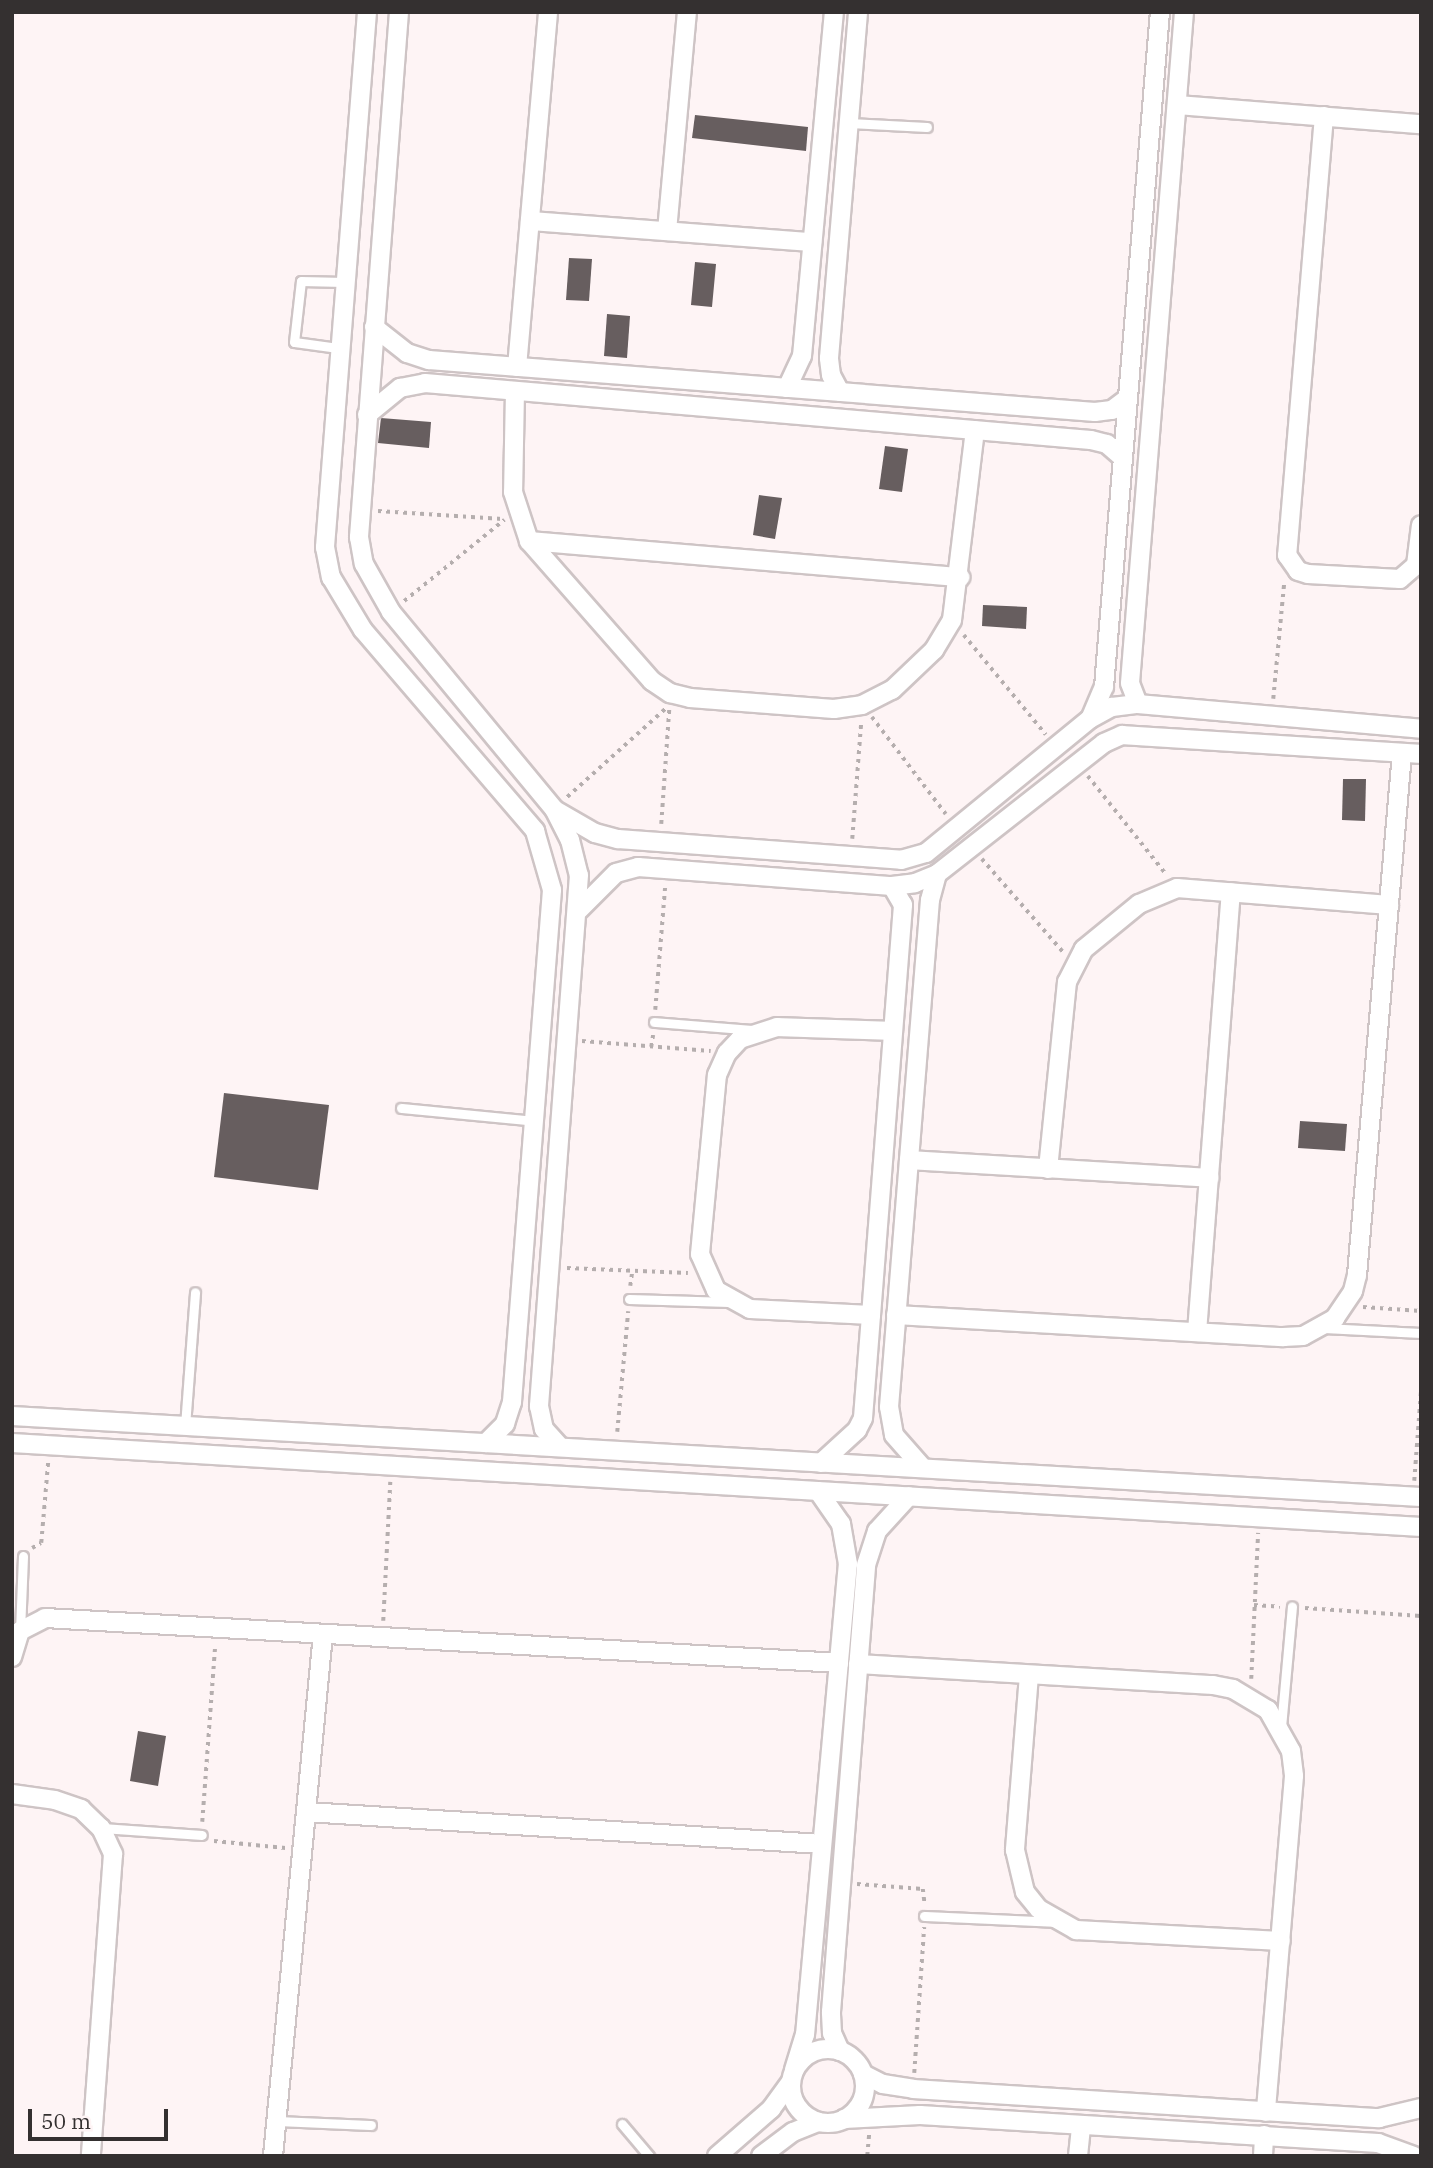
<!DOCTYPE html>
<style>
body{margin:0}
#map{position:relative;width:1433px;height:2168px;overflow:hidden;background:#fef4f5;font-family:"IBM Plex Serif",serif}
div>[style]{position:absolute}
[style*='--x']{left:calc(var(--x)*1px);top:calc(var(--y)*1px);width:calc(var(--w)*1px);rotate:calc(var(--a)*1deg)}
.building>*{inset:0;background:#675e5f}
.path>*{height:3.5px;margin-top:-1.75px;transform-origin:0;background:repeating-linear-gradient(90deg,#b5aeae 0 3.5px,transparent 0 8.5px)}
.roads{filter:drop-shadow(2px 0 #cec4c5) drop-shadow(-2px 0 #cec4c5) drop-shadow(0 2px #cec4c5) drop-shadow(0 -2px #cec4c5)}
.service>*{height:9px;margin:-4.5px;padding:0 4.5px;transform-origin:4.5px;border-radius:4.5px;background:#fff}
.minor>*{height:18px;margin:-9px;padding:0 9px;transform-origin:9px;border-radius:9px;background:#fff}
.minor>.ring{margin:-9px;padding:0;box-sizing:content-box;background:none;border:18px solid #fff;border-radius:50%}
span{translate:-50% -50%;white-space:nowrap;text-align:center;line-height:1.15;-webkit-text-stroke:7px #fef4f5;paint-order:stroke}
.frame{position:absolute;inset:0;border:14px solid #343030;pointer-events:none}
.scale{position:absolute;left:28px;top:2109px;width:140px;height:32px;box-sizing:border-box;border:4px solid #343030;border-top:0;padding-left:9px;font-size:21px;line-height:24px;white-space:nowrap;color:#343030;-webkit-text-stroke:5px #fef4f5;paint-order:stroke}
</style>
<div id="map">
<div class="building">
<i style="clip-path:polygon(695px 115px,808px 127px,806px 151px,692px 138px)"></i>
<i style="clip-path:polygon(569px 258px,592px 259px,589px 301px,566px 300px)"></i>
<i style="clip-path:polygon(695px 262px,716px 264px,712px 307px,691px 305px)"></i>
<i style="clip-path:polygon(607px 314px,630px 316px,627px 358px,604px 356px)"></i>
<i style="clip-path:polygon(381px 418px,431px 422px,429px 448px,378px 443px)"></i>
<i style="clip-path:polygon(885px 446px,908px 449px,902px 492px,879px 489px)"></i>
<i style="clip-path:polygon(759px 495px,782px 498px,775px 539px,753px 535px)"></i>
<i style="clip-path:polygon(983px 605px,1027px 607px,1026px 629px,982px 626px)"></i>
<i style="clip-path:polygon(1343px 779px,1366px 779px,1365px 821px,1342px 820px)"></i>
<i style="clip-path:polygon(224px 1093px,329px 1105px,318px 1190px,214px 1177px)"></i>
<i style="clip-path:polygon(1300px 1121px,1347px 1124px,1345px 1151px,1298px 1148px)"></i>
<i style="clip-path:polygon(138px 1731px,166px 1736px,158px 1786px,130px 1781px)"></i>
</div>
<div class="path">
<i style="--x:378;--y:511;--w:125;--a:3.7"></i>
<i style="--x:404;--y:601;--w:129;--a:-39"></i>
<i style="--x:964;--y:635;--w:129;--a:50.6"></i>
<i style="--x:1273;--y:699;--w:118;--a:-84.6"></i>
<i style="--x:872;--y:717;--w:122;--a:52.7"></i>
<i style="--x:1088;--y:776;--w:125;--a:51.5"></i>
<i style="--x:567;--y:797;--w:132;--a:-41.9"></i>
<i style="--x:661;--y:824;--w:115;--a:-86"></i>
<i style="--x:852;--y:839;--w:118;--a:-85.6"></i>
<i style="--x:982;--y:859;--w:125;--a:48.9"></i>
<i style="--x:655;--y:1010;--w:125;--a:-85.4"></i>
<i style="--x:582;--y:1041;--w:129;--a:4.4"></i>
<i style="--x:651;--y:1047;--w:12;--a:-81"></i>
<i style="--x:567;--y:1268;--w:121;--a:2.4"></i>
<i style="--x:630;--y:1286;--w:15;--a:-82"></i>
<i style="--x:1363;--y:1307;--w:58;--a:3.9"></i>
<i style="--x:617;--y:1432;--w:121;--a:-84.8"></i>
<i style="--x:1414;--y:1481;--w:94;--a:-85.7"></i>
<i style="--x:32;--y:1548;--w:10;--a:-29"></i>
<i style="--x:41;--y:1543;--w:81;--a:-85.1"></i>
<i style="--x:1254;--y:1605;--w:26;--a:4"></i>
<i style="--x:1305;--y:1608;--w:116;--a:3.9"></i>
<i style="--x:383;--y:1621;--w:139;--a:-87.1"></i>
<i style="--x:1251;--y:1679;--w:146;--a:-87.3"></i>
<i style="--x:202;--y:1822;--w:177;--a:-85.8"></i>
<i style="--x:214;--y:1841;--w:72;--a:5.6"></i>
<i style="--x:857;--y:1884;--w:66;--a:4.3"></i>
<i style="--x:923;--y:1889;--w:16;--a:83"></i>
<i style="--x:914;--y:2073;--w:146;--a:-86.1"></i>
<i style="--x:867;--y:2156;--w:22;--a:-85"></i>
</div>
<div class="roads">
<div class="service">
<i style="--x:849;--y:123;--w:78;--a:2.9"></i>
<i style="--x:338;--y:348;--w:44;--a:-172.2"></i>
<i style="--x:294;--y:342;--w:61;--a:-83.5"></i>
<i style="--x:301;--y:281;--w:43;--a:1.3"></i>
<i style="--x:654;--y:1022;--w:100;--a:4.6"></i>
<i style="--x:401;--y:1108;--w:135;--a:5.5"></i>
<i style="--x:629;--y:1299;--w:100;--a:1.7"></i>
<i style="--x:1324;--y:1328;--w:97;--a:3"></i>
<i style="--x:185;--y:1426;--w:134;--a:-85.7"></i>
<i style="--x:20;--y:1631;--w:75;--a:-87.7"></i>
<i style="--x:1281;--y:1727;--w:121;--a:-84.8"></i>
<i style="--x:102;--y:1828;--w:100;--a:4"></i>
<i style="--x:924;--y:1916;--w:130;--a:2.6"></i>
<i style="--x:276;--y:2121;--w:95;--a:2.4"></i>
<i style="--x:622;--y:2124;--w:42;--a:49.8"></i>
</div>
<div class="minor">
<i style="--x:367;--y:12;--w:537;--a:94.49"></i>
<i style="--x:325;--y:547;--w:31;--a:79"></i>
<i style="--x:331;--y:577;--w:62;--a:58.9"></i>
<i style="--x:363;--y:630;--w:265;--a:49.4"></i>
<i style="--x:535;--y:831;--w:61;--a:73.9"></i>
<i style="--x:552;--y:890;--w:514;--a:94.47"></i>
<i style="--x:512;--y:1402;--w:23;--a:108"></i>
<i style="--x:505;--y:1424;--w:27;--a:135"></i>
<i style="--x:399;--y:12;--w:527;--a:94.36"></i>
<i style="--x:359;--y:537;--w:27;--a:80"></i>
<i style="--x:364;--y:564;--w:55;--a:60.6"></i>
<i style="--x:391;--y:612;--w:256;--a:50.4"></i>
<i style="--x:554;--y:809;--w:35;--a:63"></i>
<i style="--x:570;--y:840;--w:36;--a:76"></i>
<i style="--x:579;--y:875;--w:533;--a:94.31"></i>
<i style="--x:539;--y:1406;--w:24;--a:78"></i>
<i style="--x:544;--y:1429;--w:24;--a:48"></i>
<i style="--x:1177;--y:105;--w:245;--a:4.5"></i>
<i style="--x:1324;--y:116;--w:441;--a:94.8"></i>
<i style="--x:1287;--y:555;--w:19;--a:55"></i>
<i style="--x:1298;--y:571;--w:10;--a:17"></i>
<i style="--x:1308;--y:574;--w:92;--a:3.1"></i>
<i style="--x:1400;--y:579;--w:21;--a:-41"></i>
<i style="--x:1416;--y:565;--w:40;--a:-82.9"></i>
<i style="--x:530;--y:221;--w:283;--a:4.3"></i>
<i style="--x:667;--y:231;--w:220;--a:-84.8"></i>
<i style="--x:374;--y:327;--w:42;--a:38.2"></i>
<i style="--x:407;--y:353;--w:23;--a:18"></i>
<i style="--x:429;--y:360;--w:668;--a:4.46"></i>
<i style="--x:1095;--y:412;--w:17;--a:-7"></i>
<i style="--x:1112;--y:410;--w:20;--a:-37"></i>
<i style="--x:517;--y:367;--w:356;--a:-85"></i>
<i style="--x:787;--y:388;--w:35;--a:-65"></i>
<i style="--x:802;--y:356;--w:345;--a:-84.7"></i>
<i style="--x:515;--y:391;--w:101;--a:91.1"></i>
<i style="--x:513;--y:492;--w:52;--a:71.9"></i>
<i style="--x:529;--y:541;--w:186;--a:48.7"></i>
<i style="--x:652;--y:681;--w:22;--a:34"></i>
<i style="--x:670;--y:693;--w:21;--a:14"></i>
<i style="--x:690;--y:698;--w:144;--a:4.4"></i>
<i style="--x:834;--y:709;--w:28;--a:-8"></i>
<i style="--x:862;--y:705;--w:34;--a:-27"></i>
<i style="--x:892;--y:690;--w:58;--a:-43.6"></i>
<i style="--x:934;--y:650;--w:35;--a:-59"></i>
<i style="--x:952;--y:620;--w:191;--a:-83.1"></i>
<i style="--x:840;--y:392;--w:19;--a:-118"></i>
<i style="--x:831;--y:375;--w:17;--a:-97"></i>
<i style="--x:829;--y:358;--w:347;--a:-85.2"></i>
<i style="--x:367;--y:415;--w:43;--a:-39.3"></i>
<i style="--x:400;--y:388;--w:25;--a:-11"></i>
<i style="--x:425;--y:383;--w:668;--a:4.89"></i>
<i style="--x:1091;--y:440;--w:16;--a:14"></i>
<i style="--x:1107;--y:444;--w:21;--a:41"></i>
<i style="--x:529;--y:541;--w:433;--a:4.8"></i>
<i style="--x:1138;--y:704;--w:22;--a:-111"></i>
<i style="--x:1130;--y:683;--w:673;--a:-85.4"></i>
<i style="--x:1091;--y:717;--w:33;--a:-67"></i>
<i style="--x:1104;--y:687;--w:677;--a:-85.26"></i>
<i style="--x:555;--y:810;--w:46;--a:29.9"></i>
<i style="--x:595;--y:833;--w:24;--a:15"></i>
<i style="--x:618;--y:839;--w:284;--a:4.2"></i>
<i style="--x:901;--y:860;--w:26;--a:-16"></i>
<i style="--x:926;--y:853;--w:212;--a:-39.3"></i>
<i style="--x:1090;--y:719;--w:25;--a:-29"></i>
<i style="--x:1112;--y:707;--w:26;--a:-7"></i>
<i style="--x:1138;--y:704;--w:284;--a:5"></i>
<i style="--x:579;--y:910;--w:52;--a:-45"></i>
<i style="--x:616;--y:873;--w:23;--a:-15"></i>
<i style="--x:638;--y:867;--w:255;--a:4.3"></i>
<i style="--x:892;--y:886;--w:23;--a:-7"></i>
<i style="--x:915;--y:883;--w:24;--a:-22"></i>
<i style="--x:937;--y:874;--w:212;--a:-38.1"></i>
<i style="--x:1104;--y:743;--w:20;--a:-24"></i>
<i style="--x:1122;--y:735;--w:300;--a:3.6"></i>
<i style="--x:909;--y:1160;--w:301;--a:3.4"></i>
<i style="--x:1048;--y:1169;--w:188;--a:-84.2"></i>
<i style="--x:1067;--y:982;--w:37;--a:-63"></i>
<i style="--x:1084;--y:949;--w:71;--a:-39.3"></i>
<i style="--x:1139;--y:904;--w:41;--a:-22.8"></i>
<i style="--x:1177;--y:888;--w:213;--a:4.6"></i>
<i style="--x:871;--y:1315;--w:121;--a:-177.2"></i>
<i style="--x:750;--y:1309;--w:39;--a:-151"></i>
<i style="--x:716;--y:1290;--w:39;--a:-114"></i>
<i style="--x:700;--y:1254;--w:180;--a:-84.6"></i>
<i style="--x:717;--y:1075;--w:24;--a:-66"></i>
<i style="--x:727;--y:1053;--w:19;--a:-47"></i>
<i style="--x:740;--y:1039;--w:39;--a:-18"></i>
<i style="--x:777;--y:1027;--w:116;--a:2"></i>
<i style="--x:896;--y:1315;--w:388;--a:3.3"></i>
<i style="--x:1283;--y:1337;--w:20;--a:-3"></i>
<i style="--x:1303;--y:1336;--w:37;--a:-29"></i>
<i style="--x:1335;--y:1318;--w:32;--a:-56"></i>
<i style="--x:1353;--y:1291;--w:16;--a:-76"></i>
<i style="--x:1357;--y:1275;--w:524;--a:-85.07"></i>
<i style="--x:1197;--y:1332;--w:441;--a:-85.6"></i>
<i style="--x:12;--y:1416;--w:1411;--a:3.29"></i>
<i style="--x:12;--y:1443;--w:1412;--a:3.41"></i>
<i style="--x:821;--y:1463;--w:49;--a:-42.5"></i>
<i style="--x:857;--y:1430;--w:13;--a:-63"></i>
<i style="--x:863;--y:1418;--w:515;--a:-85.54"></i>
<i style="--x:903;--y:905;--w:22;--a:-120"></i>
<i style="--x:923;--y:1468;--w:44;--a:-131.3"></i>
<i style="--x:894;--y:1435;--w:28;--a:-100"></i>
<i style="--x:889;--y:1407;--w:509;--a:-85.38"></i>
<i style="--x:930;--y:900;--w:27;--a:-75"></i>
<i style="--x:12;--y:1657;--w:27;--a:-73"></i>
<i style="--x:20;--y:1631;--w:28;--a:-27"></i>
<i style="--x:45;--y:1618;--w:795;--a:3.24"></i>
<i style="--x:858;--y:1664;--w:356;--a:3.4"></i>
<i style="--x:1213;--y:1685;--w:20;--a:11"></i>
<i style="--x:1233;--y:1689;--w:41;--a:31"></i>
<i style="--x:1268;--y:1710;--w:47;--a:60.7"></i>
<i style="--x:1291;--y:1751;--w:25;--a:83"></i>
<i style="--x:1294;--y:1776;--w:337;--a:94.8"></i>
<i style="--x:1029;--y:1675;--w:176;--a:94.6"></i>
<i style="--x:1015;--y:1850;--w:43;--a:76.6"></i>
<i style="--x:1025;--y:1892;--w:22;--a:51"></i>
<i style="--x:1039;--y:1909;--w:43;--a:29.6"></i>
<i style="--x:1076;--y:1930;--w:205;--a:3.1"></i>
<i style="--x:12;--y:1794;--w:43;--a:7.9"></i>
<i style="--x:55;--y:1800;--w:28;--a:19"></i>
<i style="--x:81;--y:1809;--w:28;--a:44"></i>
<i style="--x:101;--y:1828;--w:29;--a:65"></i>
<i style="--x:113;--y:1854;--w:303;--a:94.2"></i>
<i style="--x:306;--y:1812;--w:517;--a:3.55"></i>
<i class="ring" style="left:791px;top:2049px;width:56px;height:56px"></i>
<i style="--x:840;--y:2051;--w:20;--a:-114"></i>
<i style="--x:832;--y:2033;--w:21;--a:-93"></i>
<i style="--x:831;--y:2012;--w:448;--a:-85.5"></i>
<i style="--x:866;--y:1565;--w:36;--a:-72"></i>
<i style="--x:877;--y:1531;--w:47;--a:-47.6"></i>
<i style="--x:794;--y:2070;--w:37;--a:-73"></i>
<i style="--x:805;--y:2035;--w:473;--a:-84.8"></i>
<i style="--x:848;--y:1564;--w:41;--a:-99.9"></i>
<i style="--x:841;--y:1524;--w:40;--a:-124.9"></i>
<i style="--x:863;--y:2074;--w:22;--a:27"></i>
<i style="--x:883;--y:2084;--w:30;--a:9"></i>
<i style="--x:913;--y:2089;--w:467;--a:3.6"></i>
<i style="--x:1379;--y:2118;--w:43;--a:-13.4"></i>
<i style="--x:844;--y:2119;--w:76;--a:-3"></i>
<i style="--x:920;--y:2115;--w:459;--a:3.5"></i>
<i style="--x:1378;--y:2143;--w:38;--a:20"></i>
<i style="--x:273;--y:2156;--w:524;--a:-84.53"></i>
<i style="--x:717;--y:2156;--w:72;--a:-41"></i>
<i style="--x:771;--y:2109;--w:34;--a:-54"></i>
<i style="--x:761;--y:2156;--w:40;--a:-37"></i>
<i style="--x:793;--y:2132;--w:27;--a:-22"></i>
<i style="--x:1078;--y:2156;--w:31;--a:-84"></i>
<i style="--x:1263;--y:2156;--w:21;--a:-87"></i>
</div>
</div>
<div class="frame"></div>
<div class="scale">50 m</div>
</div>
